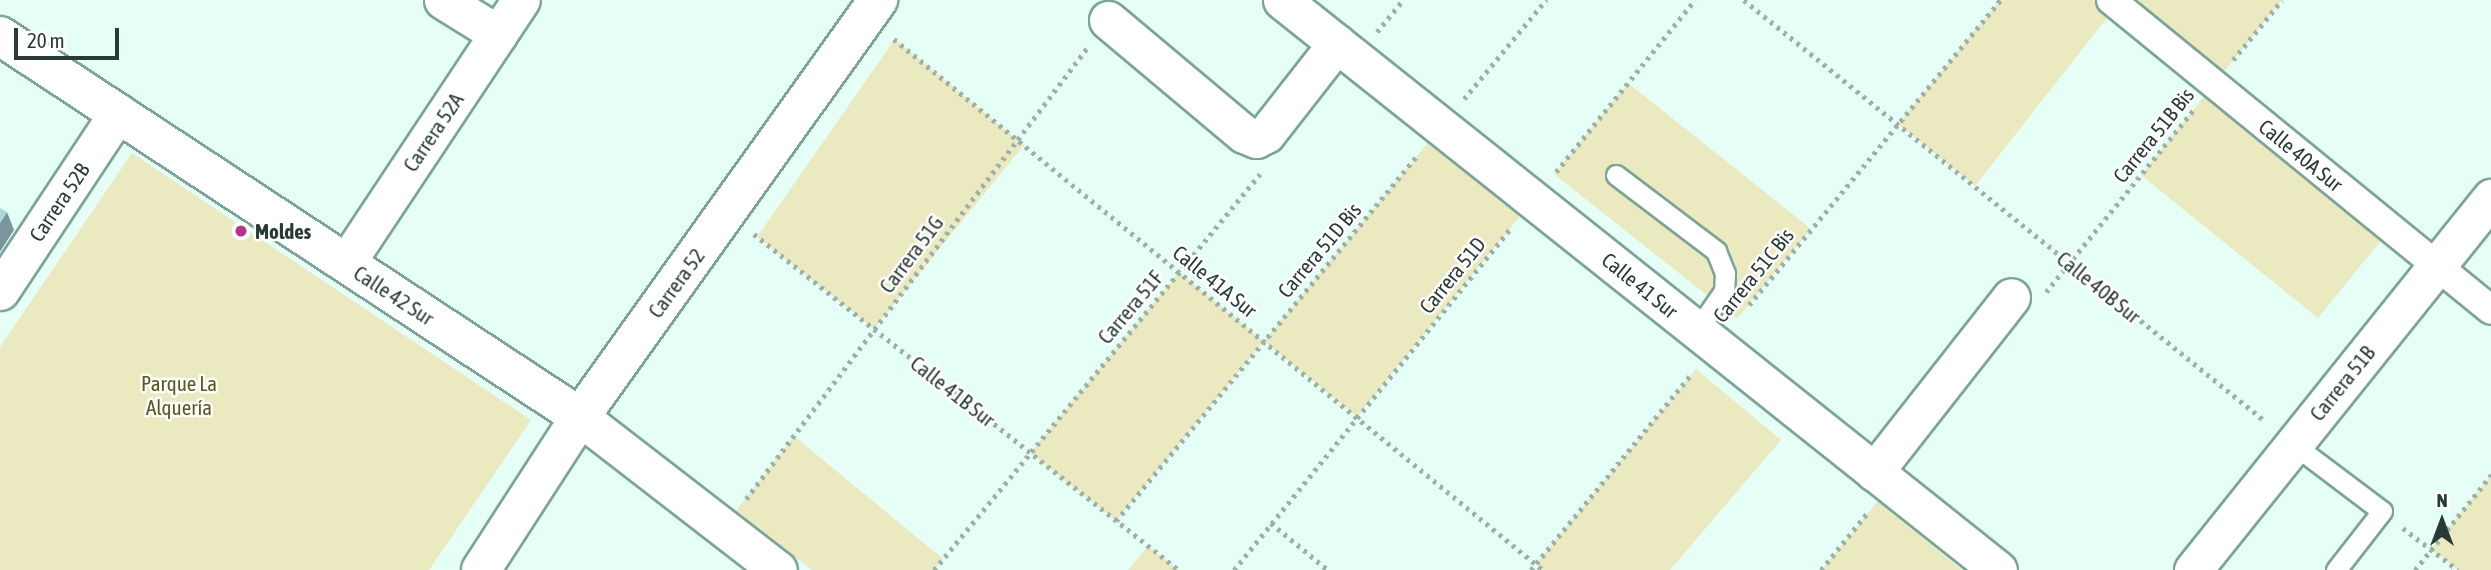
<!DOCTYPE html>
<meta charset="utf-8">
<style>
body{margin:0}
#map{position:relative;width:2491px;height:570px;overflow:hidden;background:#e5fef6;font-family:"Asap Condensed",sans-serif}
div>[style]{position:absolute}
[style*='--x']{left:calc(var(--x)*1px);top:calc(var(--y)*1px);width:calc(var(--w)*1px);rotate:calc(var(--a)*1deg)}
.green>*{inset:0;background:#eae9c0}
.path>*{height:4.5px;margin-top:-2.25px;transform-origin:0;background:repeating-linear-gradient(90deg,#9bb1aa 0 3.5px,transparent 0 8.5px)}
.roads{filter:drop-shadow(2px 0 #7ca498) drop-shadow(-2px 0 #7ca498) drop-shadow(0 2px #7ca498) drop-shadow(0 -2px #7ca498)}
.service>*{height:19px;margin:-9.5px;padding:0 9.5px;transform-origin:9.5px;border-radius:9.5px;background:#fff}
.pedestrian>*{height:28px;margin:-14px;padding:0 14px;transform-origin:14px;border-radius:14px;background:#fff}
.minor>*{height:37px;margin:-18.5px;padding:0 18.5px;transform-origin:18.5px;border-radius:18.5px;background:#fff}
.tertiary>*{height:38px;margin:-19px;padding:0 19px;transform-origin:19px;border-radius:19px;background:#fff}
.shaded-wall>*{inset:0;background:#78969b}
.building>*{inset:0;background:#abd7de}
.dots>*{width:19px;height:19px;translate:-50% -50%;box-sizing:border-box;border:4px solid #fff;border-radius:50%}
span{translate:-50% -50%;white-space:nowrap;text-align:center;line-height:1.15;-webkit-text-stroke:5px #fff;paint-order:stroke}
.street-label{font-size:21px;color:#2a3b36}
.poi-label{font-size:21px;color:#2a3b36;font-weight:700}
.left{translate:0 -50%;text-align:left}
.park-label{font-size:21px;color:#5b581c}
.north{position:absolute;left:2407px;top:486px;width:70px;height:70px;-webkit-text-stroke:5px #fff;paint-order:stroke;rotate:0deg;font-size:19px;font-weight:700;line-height:28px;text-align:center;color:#2a3b36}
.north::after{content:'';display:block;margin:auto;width:24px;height:32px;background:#2a3b36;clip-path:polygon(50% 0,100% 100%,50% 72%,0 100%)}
.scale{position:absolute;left:14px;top:28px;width:105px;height:32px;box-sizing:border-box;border:4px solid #2a3b36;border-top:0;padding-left:9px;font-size:21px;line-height:24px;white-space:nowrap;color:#2a3b36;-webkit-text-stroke:5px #fff;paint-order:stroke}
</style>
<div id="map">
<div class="green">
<i style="clip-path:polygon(2000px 0,2111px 0,2117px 5px,1975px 186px,1898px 124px)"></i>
<i style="clip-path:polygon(2141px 0,2282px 0,2214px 84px,2391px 228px,2318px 318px,2141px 175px,2214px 84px,2128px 15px)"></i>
<i style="clip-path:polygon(895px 39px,1024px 145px,874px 329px,757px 237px)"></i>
<i style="clip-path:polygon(1628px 83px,1811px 229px,1737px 319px,1554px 174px)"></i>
<i style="clip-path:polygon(1441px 127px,1533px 200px,1357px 417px,1264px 341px,1116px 521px,1030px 453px,1179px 272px,1264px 341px)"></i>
<i style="clip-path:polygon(132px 153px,531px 420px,429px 570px,0 570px,0 347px)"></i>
<i style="clip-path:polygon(1696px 369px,1781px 440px,1670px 570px,1543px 570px,1536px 564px)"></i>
<i style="clip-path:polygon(794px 436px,943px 559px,934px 570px,812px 570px,736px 511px)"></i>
<i style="clip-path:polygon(2491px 475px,2491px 570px,2458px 570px,2431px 549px)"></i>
<i style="clip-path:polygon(1878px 501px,1962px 570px,1821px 570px)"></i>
<i style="clip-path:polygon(1148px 546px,1179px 570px,1128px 570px)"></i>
</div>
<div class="path">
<i style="--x:1744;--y:0;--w:670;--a:38.94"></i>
<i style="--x:1377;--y:32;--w:41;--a:-50.9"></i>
<i style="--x:894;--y:39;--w:839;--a:39.29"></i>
<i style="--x:2233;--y:60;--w:77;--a:-50.8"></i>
<i style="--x:1464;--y:99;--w:129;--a:-50.4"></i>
<i style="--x:1556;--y:172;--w:221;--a:-51.1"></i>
<i style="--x:754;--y:234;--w:542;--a:38.33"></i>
<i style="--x:2046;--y:292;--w:237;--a:-51"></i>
<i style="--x:1749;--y:305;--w:395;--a:-50.5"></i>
<i style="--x:746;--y:499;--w:565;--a:-52.91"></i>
<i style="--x:1116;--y:521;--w:475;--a:-50.5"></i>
<i style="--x:1271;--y:523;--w:74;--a:39.5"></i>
<i style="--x:2403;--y:528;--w:69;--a:37.4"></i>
<i style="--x:934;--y:570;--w:513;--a:-50.54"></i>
<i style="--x:1234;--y:570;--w:440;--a:-51"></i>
<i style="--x:1531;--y:570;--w:254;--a:-50.7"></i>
<i style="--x:1821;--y:570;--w:76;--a:-50.9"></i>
<i style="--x:2415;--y:570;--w:122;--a:-51.3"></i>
</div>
<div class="roads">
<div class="service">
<i style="--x:1616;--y:175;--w:126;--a:37.2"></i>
<i style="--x:1716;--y:251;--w:24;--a:68"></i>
<i style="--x:1725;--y:273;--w:18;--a:93"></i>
<i style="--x:1724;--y:291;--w:47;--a:124.7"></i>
<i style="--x:2293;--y:444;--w:111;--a:37"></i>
<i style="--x:2382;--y:511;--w:75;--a:127.9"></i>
</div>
<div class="pedestrian">
<i style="--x:2111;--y:0;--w:490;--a:39.2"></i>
</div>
<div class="minor">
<i style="--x:443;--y:0;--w:65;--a:31.7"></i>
<i style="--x:1282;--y:0;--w:915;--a:38.52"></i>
<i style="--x:1108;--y:20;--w:177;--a:40"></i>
<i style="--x:1244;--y:134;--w:13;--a:23"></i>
<i style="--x:1256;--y:139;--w:11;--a:-27"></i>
<i style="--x:1266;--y:134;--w:115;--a:-52"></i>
<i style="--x:346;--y:263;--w:316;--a:-56.4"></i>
<i style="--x:0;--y:291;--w:214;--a:-56.5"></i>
<i style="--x:580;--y:417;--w:250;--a:37.7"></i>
<i style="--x:1874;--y:472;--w:222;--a:-51.9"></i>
<i style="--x:2193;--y:570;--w:477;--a:-51.3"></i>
</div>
<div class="tertiary">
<i style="--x:0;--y:36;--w:694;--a:33.3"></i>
<i style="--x:481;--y:570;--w:182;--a:-57.1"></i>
<i style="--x:580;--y:417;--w:513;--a:-54.45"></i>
</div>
</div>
<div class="shaded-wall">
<i style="clip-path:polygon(7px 212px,14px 230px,0 252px,0 223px)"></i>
</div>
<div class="building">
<i style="clip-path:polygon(0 208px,7px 212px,0 223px)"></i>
</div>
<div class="dots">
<i style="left:241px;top:231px;background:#b43786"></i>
</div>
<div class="street-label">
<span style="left:433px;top:132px;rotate:-56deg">Carrera 52A</span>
<span style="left:2153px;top:135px;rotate:-51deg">Carrera 51B Bis</span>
<span style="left:2301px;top:155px;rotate:39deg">Calle 40A Sur</span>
<span style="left:59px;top:202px;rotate:-56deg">Carrera 52B</span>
<span style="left:1319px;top:250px;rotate:-50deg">Carrera 51D Bis</span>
<span style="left:911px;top:254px;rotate:-53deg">Carrera 51G</span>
<span style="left:1452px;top:275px;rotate:-51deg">Carrera 51D</span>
<span style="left:1753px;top:275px;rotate:-51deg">Carrera 51C Bis</span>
<span style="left:1215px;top:281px;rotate:39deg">Calle 41A Sur</span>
<span style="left:676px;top:283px;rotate:-54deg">Carrera 52</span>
<span style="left:1640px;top:285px;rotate:39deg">Calle 41 Sur</span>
<span style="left:2099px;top:287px;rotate:39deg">Calle 40B Sur</span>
<span style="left:394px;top:295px;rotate:33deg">Calle 42 Sur</span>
<span style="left:1130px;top:307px;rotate:-50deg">Carrera 51F</span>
<span style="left:2342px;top:383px;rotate:-51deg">Carrera 51B</span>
<span style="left:953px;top:391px;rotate:38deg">Calle 41B Sur</span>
</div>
<div class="poi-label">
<span class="left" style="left:255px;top:231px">Moldes</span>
</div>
<div class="park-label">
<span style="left:179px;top:395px">Parque La<br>Alquería</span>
</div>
<div class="north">N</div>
<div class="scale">20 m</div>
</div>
